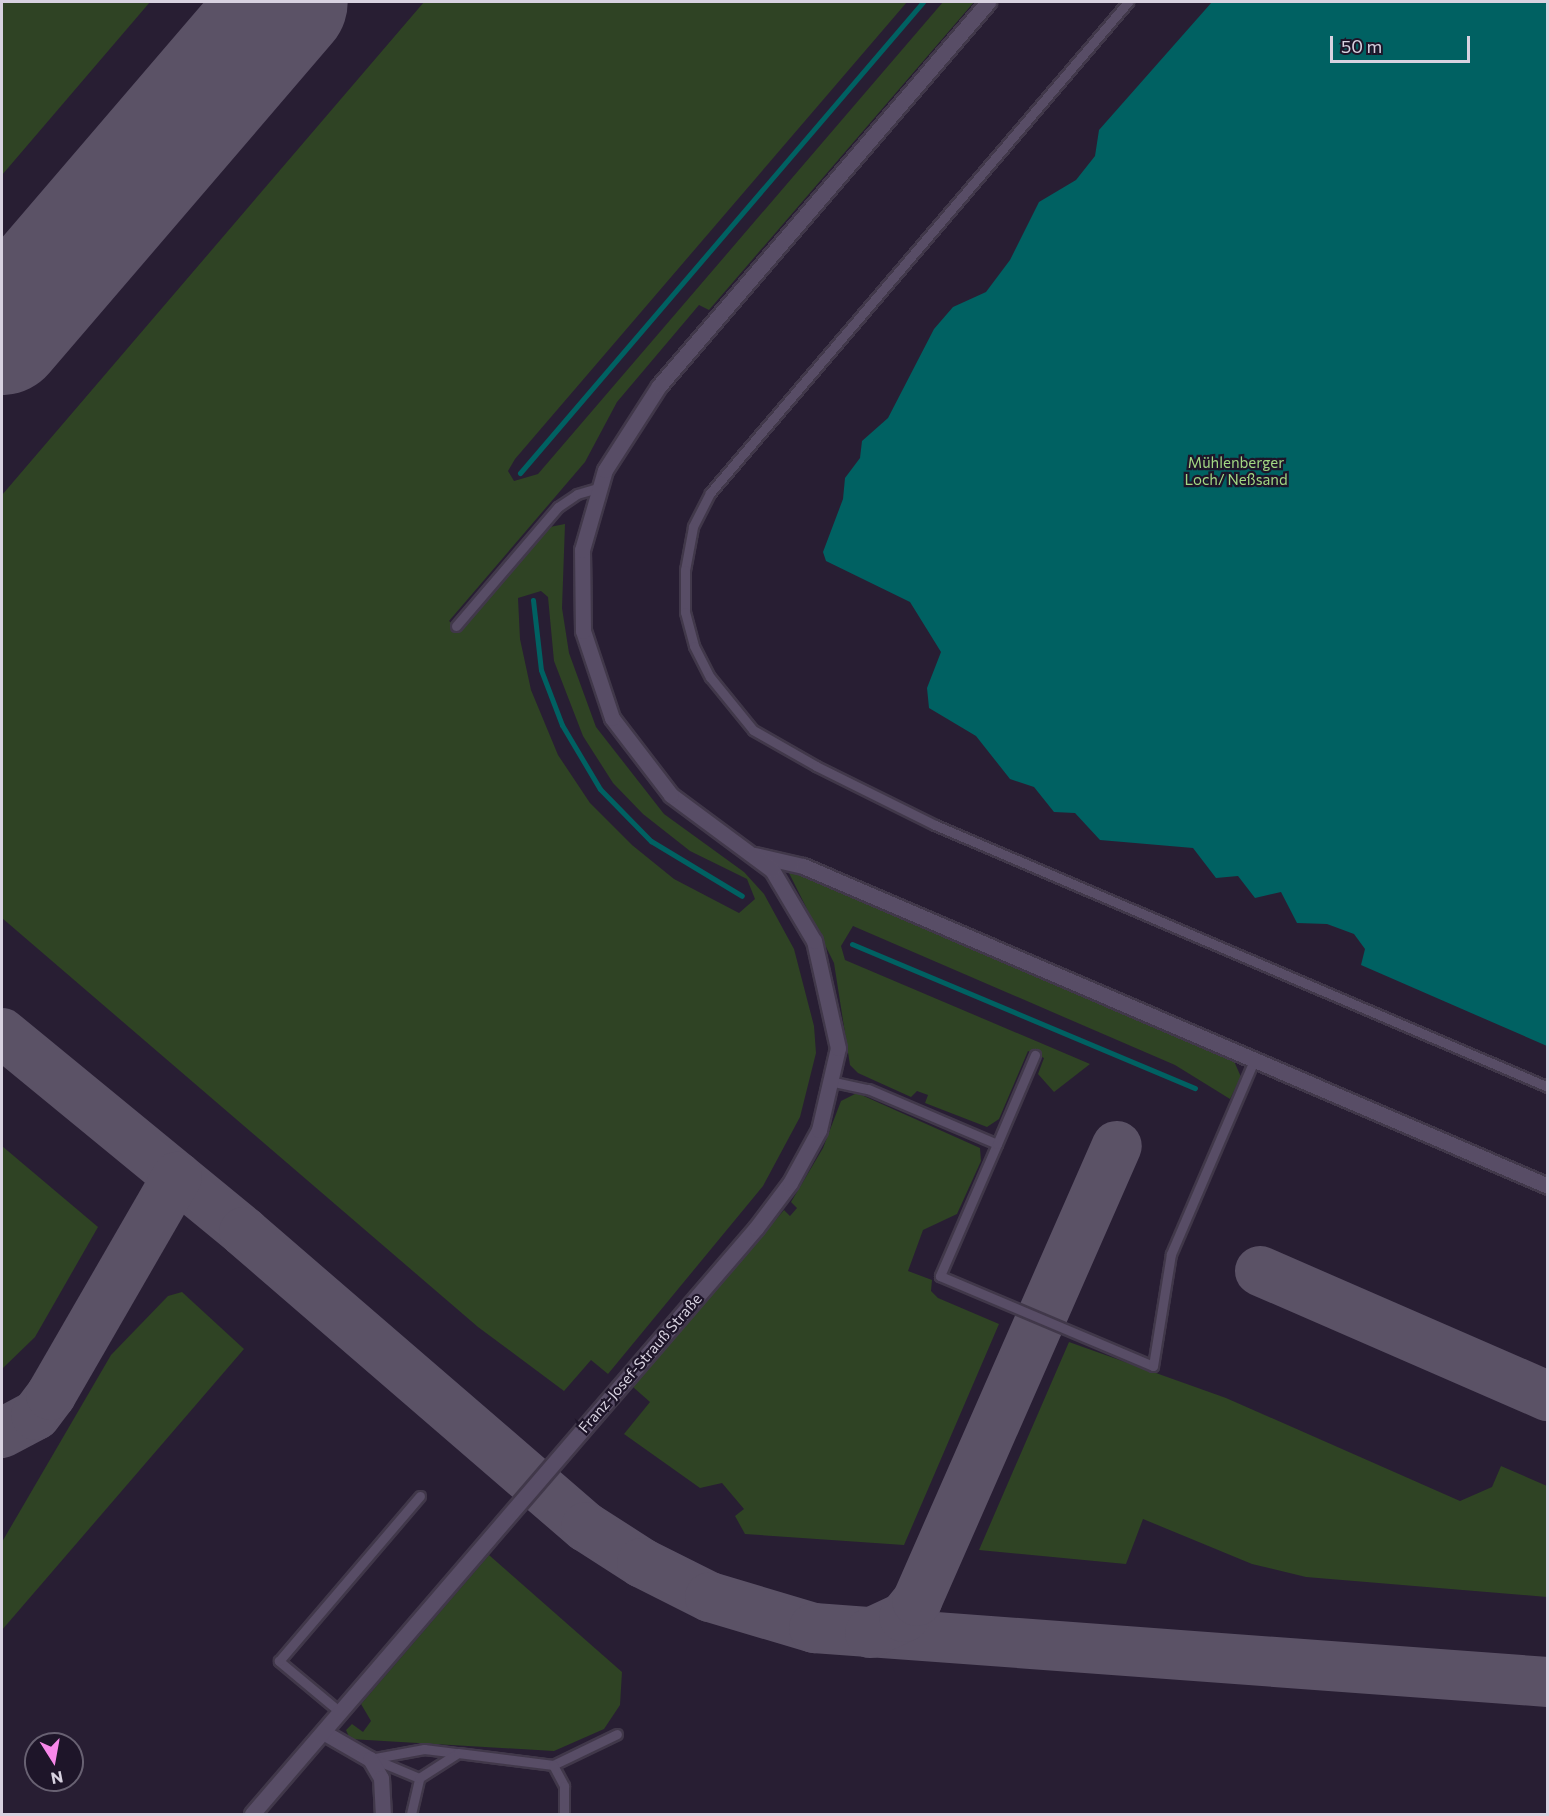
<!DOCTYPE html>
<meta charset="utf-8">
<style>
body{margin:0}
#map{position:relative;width:1549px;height:1816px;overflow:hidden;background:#281e33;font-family:Commissioner,sans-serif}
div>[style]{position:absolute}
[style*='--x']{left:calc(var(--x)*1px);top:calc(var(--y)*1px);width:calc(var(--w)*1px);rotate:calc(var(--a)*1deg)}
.green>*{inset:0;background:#2f4324}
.water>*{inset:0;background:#006162}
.stream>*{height:5px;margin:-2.5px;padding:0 2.5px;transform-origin:2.5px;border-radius:2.5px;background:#006162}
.taxiway>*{height:50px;margin:-25px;padding:0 25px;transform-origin:25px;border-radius:25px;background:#5b5266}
.runway>*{height:124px;margin:-62px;padding:0 62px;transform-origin:62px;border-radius:62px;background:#5b5266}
.roads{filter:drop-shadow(2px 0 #41384a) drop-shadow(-2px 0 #41384a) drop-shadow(0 2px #41384a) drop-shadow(0 -2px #41384a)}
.lane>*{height:9px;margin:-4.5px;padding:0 4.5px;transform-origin:4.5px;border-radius:4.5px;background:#584d66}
.street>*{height:15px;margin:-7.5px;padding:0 7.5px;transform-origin:7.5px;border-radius:7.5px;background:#584d66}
span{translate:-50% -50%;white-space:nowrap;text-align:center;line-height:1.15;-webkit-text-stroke:4.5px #1e1529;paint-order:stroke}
.park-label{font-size:15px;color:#a2d783}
.street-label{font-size:15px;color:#d8d2e0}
.frame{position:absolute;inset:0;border:3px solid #d8d2e0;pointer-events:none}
.north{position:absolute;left:24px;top:1732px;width:60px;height:60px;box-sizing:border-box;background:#1e1529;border:2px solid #686172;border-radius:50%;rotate:169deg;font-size:16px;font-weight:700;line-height:24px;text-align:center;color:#d8d2e0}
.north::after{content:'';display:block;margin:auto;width:21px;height:27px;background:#f888ea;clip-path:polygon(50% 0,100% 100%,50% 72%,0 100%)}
.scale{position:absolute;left:1330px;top:36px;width:140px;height:27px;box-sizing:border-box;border:3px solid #d8d2e0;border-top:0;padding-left:8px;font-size:18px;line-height:21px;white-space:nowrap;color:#d8d2e0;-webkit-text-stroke:4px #1e1529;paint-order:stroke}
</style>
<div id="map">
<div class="green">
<i style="clip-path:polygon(2px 2px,150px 2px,2px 175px)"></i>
<i style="clip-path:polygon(evenodd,424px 2px,907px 2px,515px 459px,508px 471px,514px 481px,538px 474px,943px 2px,974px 2px,709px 310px,699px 305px,617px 402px,585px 462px,449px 621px,461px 630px,550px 527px,565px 524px,562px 608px,569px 653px,596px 727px,664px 814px,744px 872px,764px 894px,794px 949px,814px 1026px,816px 1053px,800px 1117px,763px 1186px,608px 1374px,591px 1360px,564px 1391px,478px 1327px,2px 918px,2px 495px,424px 2px,541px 591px,548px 597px,554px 661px,583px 736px,613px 783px,643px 814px,690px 851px,747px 879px,755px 899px,739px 913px,674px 879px,632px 845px,590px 803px,558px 755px,531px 690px,520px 639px,518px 598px,541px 591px)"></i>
<i style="clip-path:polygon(787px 869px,1234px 1061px,1241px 1077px,1230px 1099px,1175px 1065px,853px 926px,841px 946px,845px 960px,1090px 1064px,1054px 1092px,1038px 1074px,1044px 1058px,1028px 1051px,999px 1119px,987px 1127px,925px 1103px,928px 1095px,917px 1091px,911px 1097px,858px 1073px,850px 1065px,834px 963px)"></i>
<i style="clip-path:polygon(857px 1093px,980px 1148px,981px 1161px,957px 1214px,923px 1230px,908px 1271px,932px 1280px,931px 1291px,938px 1298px,999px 1324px,904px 1545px,745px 1534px,735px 1516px,744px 1509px,722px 1483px,700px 1488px,624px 1434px,650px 1402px,633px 1387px,784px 1210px,790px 1216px,797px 1208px,791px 1202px,823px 1148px,841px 1101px)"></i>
<i style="clip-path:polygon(2px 1146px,98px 1227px,35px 1337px,2px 1369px)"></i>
<i style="clip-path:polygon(182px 1292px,244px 1349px,2px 1630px,2px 1542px,111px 1355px,168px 1296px)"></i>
<i style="clip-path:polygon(1069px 1342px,1226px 1398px,1460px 1501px,1492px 1487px,1501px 1466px,1547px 1486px,1547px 1597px,1306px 1577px,1252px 1564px,1143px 1519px,1126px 1564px,979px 1550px)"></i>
<i style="clip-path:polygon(489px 1555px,622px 1672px,620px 1705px,604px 1729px,554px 1751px,350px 1739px,346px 1730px,352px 1724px,363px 1732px,371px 1721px,361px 1704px)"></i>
</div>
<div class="water">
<i style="clip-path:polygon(1212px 2px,1547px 2px,1547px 1046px,1361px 965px,1365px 949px,1354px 934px,1327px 924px,1297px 923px,1281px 892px,1255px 898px,1238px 876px,1216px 878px,1193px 848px,1100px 840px,1075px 813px,1054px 812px,1034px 787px,1010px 779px,976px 736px,929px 708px,927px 688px,941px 652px,910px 602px,826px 561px,823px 552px,843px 499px,845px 478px,860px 458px,862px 441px,888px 418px,934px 329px,953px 307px,986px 292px,1010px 260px,1039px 202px,1076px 180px,1095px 156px,1099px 130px)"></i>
</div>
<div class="stream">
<i style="--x:520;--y:473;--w:620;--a:-49.45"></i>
<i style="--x:533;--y:600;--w:70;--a:83.5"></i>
<i style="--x:541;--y:670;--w:59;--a:69.1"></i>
<i style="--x:562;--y:725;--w:74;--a:59.3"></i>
<i style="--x:600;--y:789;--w:73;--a:45.6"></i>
<i style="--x:651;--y:841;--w:106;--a:31.1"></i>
<i style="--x:852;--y:944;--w:372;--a:22.8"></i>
</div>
<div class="taxiway">
<i style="--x:2;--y:1033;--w:313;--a:39.4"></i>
<i style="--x:244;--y:1232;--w:452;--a:40.8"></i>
<i style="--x:586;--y:1527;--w:67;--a:32.7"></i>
<i style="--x:642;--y:1563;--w:76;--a:26.6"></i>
<i style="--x:710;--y:1597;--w:109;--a:16.6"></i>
<i style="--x:814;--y:1628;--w:736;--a:4.21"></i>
<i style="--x:1260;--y:1271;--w:314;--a:23.5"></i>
<i style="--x:2;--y:1433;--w:38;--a:-28"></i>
<i style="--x:36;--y:1415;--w:25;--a:-53"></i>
<i style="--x:51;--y:1395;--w:252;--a:-60"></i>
<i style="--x:870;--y:1633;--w:38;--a:-25"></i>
<i style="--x:904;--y:1617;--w:21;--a:-51"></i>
<i style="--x:917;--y:1601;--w:497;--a:-66.3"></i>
</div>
<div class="runway">
<i style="--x:2;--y:333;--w:436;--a:-49.4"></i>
</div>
<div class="roads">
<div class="lane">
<i style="--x:1128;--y:2;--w:645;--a:130.41"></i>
<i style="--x:710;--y:493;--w:38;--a:117"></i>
<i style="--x:693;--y:527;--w:44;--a:100.5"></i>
<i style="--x:685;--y:570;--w:42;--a:90"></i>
<i style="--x:685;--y:612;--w:35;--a:75"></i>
<i style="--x:694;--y:646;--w:35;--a:63"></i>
<i style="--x:710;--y:677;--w:68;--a:50.9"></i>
<i style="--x:753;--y:730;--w:73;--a:29.7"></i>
<i style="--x:816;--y:766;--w:133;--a:26.4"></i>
<i style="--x:935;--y:825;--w:667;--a:23.14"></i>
<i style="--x:456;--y:626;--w:157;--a:-49.4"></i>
<i style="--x:558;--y:507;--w:23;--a:-34"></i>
<i style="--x:577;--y:494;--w:22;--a:-16"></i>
<i style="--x:834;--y:1082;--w:35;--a:12"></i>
<i style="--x:868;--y:1089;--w:140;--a:23.1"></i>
<i style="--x:997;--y:1144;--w:144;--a:113.4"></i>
<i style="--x:940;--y:1276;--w:231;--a:22.9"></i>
<i style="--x:1153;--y:1366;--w:113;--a:-80.9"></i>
<i style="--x:1171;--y:1254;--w:211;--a:-66.8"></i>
<i style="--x:997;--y:1144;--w:97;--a:-66.9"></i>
<i style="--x:340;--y:1712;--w:80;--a:-140.1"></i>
<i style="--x:279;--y:1661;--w:217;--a:-49.5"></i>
<i style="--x:370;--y:1759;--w:55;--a:-10.5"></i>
<i style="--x:424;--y:1749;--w:32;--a:7"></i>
<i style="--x:376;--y:1760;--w:47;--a:22.7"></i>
<i style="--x:553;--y:1765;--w:71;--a:-25.8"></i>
<i style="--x:411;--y:1814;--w:37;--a:-77"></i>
<i style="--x:419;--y:1778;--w:46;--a:-32.7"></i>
<i style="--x:458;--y:1753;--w:96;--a:7.2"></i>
<i style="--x:553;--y:1765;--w:24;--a:62"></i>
<i style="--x:564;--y:1786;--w:28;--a:90"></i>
</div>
<div class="street">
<i style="--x:755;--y:855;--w:49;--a:12.9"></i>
<i style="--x:803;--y:866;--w:811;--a:23.24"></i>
<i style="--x:323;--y:1732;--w:54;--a:29.9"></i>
<i style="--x:370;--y:1759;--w:22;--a:60"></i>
<i style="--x:381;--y:1778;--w:36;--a:87"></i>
<i style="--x:252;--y:1814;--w:773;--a:-49.3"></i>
<i style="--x:756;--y:1228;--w:56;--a:-52.9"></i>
<i style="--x:790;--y:1183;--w:60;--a:-61.3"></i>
<i style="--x:819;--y:1130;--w:84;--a:-77"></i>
<i style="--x:838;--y:1048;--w:110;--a:-102.6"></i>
<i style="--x:814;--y:941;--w:82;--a:-120.6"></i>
<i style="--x:772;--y:870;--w:126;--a:-143.4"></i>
<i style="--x:671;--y:795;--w:97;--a:-127.5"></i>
<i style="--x:612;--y:718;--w:92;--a:-108.4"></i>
<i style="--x:583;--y:631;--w:81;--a:-90.7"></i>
<i style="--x:582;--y:550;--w:83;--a:-74"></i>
<i style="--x:605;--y:470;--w:100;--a:-57.3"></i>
<i style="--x:659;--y:386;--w:506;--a:-49.41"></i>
</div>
</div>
<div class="park-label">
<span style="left:1236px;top:471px">Mühlenberger<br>Loch/ Neßsand</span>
</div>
<div class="street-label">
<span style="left:640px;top:1363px;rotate:-49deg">Franz-Josef-Strauß Straße</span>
</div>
<div class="frame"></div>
<div class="north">N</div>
<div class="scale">50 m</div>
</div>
